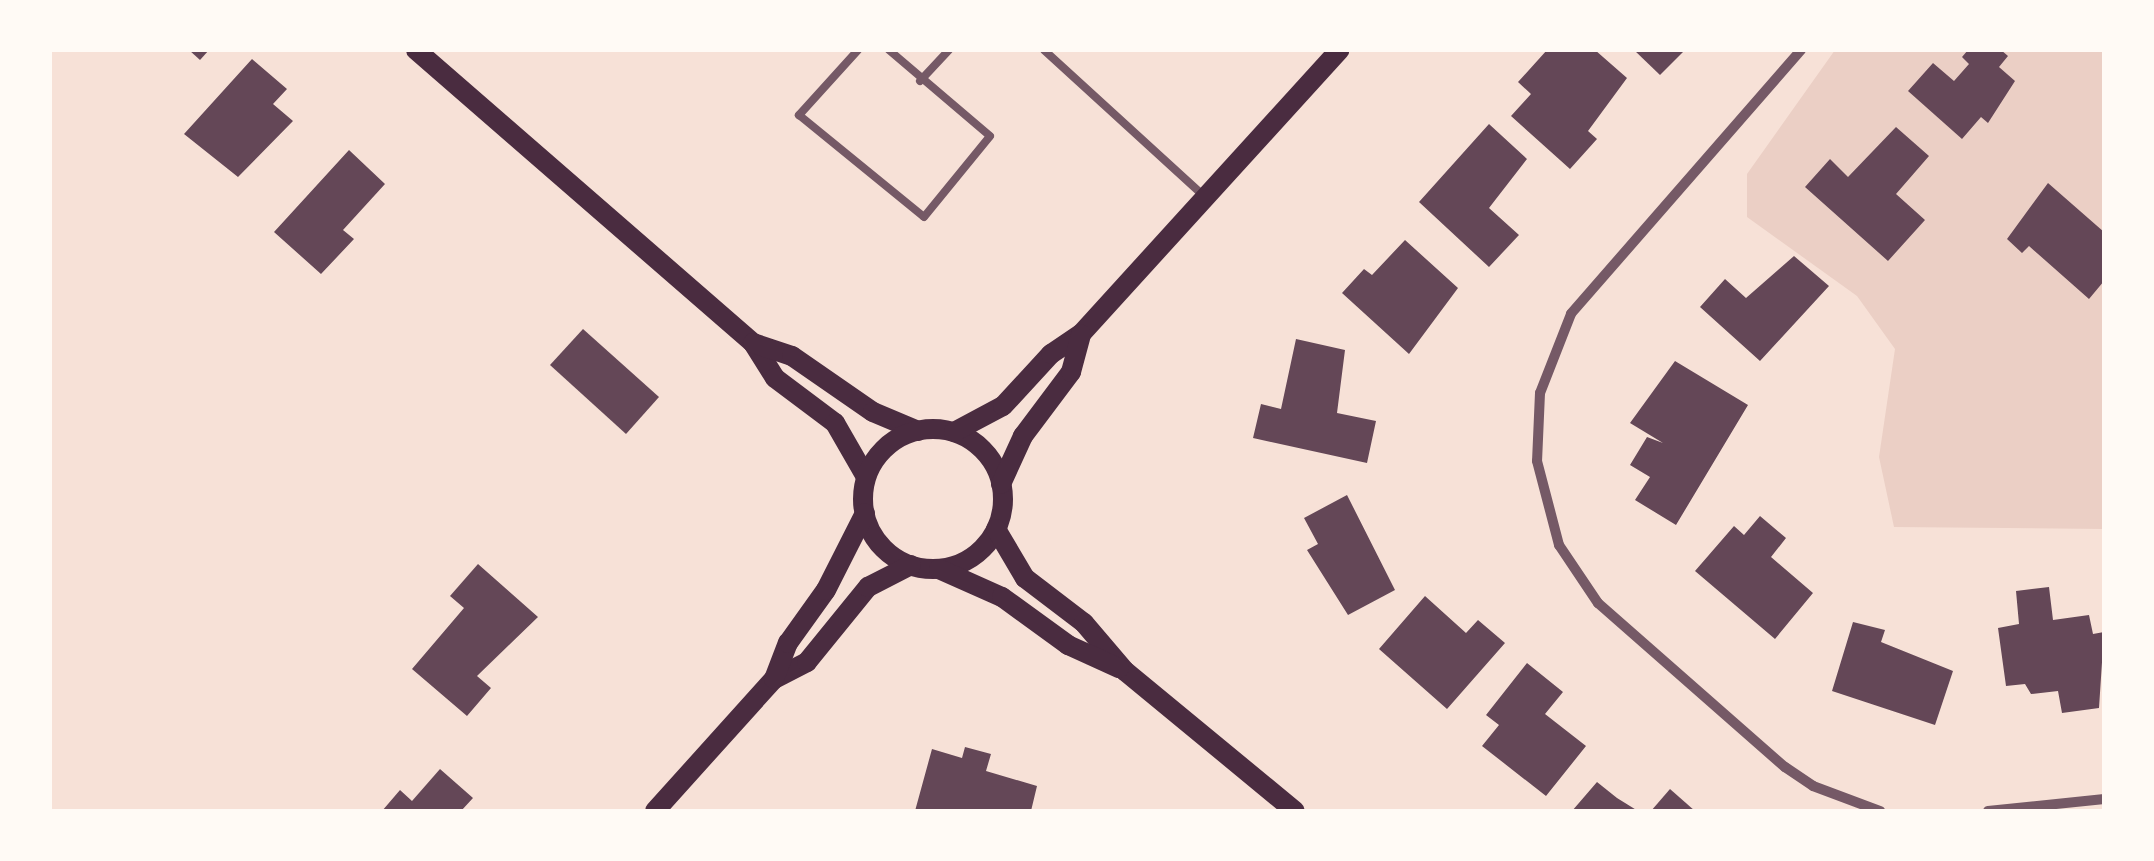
<!DOCTYPE html>
<style>
body{margin:0}
#map{position:relative;width:2154px;height:861px;overflow:hidden;background:#f7e1d7;font-family:Figtree,sans-serif}
div>[style]{position:absolute}
[style*='--x']{left:calc(var(--x)*1px);top:calc(var(--y)*1px);width:calc(var(--w)*1px);rotate:calc(var(--a)*1deg)}
.green>*{inset:0;background:#ebcfc5}
.building>*{inset:0;background:#644757}
.service>*{height:8px;margin:-4px;padding:0 4px;transform-origin:4px;border-radius:4px;background:#755966}
.minor>*{height:10px;margin:-5px;padding:0 5px;transform-origin:5px;border-radius:5px;background:#755966}
.secondary>*{height:20px;margin:-10px;padding:0 10px;transform-origin:10px;border-radius:10px;background:#4a2c40}
.secondary>.ring{margin:-10px;padding:0;box-sizing:content-box;background:none;border:20px solid #4a2c40;border-radius:50%}
span{translate:-50% -50%;white-space:nowrap;text-align:center;line-height:1.15;-webkit-text-stroke:8px #fffaf5;paint-order:stroke}
.frame{position:absolute;inset:0;border:52px solid #fffaf5;pointer-events:none}
</style>
<div id="map">
<div class="green">
<i style="clip-path:polygon(1835px 50px,2104px 50px,2104px 529px,1894px 527px,1879px 457px,1895px 349px,1857px 296px,1747px 217px,1747px 174px)"></i>
</div>
<div class="building">
<i style="clip-path:polygon(189px 50px,209px 50px,200px 60px)"></i>
<i style="clip-path:polygon(1547px 50px,1595px 50px,1627px 78px,1588px 131px,1597px 139px,1570px 169px,1511px 116px,1531px 94px,1518px 82px)"></i>
<i style="clip-path:polygon(1634px 50px,1685px 50px,1660px 75px)"></i>
<i style="clip-path:polygon(1968px 50px,2001px 50px,2008px 56px,1999px 67px,2015px 81px,1988px 123px,1981px 117px,1962px 139px,1908px 91px,1933px 63px,1954px 81px,1969px 64px,1962px 57px)"></i>
<i style="clip-path:polygon(252px 59px,287px 89px,273px 104px,293px 121px,238px 177px,184px 134px)"></i>
<i style="clip-path:polygon(1489px 124px,1527px 159px,1489px 208px,1519px 235px,1489px 267px,1419px 202px)"></i>
<i style="clip-path:polygon(1896px 127px,1929px 156px,1896px 194px,1925px 220px,1888px 261px,1805px 187px,1830px 159px,1848px 177px)"></i>
<i style="clip-path:polygon(349px 150px,385px 184px,343px 230px,354px 239px,321px 274px,274px 232px)"></i>
<i style="clip-path:polygon(2048px 183px,2104px 232px,2104px 281px,2089px 299px,2029px 246px,2022px 253px,2007px 239px)"></i>
<i style="clip-path:polygon(1405px 240px,1458px 288px,1409px 354px,1342px 293px,1364px 269px,1372px 275px)"></i>
<i style="clip-path:polygon(1794px 256px,1829px 286px,1760px 361px,1700px 307px,1725px 279px,1746px 298px)"></i>
<i style="clip-path:polygon(583px 329px,659px 397px,626px 434px,550px 365px)"></i>
<i style="clip-path:polygon(1296px 339px,1345px 350px,1337px 413px,1376px 421px,1367px 463px,1253px 438px,1261px 404px,1281px 409px)"></i>
<i style="clip-path:polygon(1675px 361px,1748px 405px,1676px 525px,1635px 500px,1650px 477px,1630px 465px,1647px 437px,1663px 443px,1630px 423px)"></i>
<i style="clip-path:polygon(1347px 495px,1395px 590px,1348px 615px,1307px 550px,1318px 544px,1304px 518px)"></i>
<i style="clip-path:polygon(1760px 516px,1786px 538px,1771px 557px,1813px 593px,1775px 639px,1695px 571px,1734px 526px,1744px 535px)"></i>
<i style="clip-path:polygon(478px 564px,538px 617px,477px 676px,491px 688px,467px 716px,412px 669px,464px 608px,450px 596px)"></i>
<i style="clip-path:polygon(2049px 587px,2053px 620px,2089px 615px,2093px 634px,2104px 632px,2099px 708px,2062px 713px,2058px 691px,2031px 694px,2025px 684px,2006px 686px,1998px 628px,2019px 624px,2016px 591px)"></i>
<i style="clip-path:polygon(1425px 596px,1466px 633px,1478px 620px,1505px 643px,1447px 709px,1379px 649px)"></i>
<i style="clip-path:polygon(1853px 622px,1885px 630px,1881px 642px,1953px 671px,1935px 725px,1832px 691px)"></i>
<i style="clip-path:polygon(1527px 663px,1563px 692px,1545px 714px,1586px 746px,1546px 796px,1482px 746px,1499px 725px,1486px 715px)"></i>
<i style="clip-path:polygon(965px 747px,991px 754px,986px 771px,1037px 786px,1031px 811px,915px 811px,932px 749px,962px 758px)"></i>
<i style="clip-path:polygon(440px 769px,473px 798px,461px 811px,382px 811px,400px 790px,412px 801px)"></i>
<i style="clip-path:polygon(1597px 782px,1617px 798px,1638px 811px,1572px 811px)"></i>
<i style="clip-path:polygon(1670px 789px,1695px 811px,1651px 811px)"></i>
</div>
<div class="service">
<i style="--x:858;--y:50;--w:88;--a:132.2"></i>
<i style="--x:799;--y:115;--w:161;--a:39.2"></i>
<i style="--x:924;--y:217;--w:104;--a:-50.8"></i>
<i style="--x:990;--y:136;--w:133;--a:-139.6"></i>
<i style="--x:1044;--y:50;--w:218;--a:42.4"></i>
<i style="--x:920;--y:81;--w:42;--a:-46.9"></i>
</div>
<div class="minor">
<i style="--x:1801;--y:50;--w:350;--a:131.1"></i>
<i style="--x:1571;--y:314;--w:85;--a:111.4"></i>
<i style="--x:1540;--y:393;--w:68;--a:92.5"></i>
<i style="--x:1537;--y:461;--w:87;--a:75.3"></i>
<i style="--x:1559;--y:545;--w:70;--a:56.1"></i>
<i style="--x:1598;--y:603;--w:249;--a:41.3"></i>
<i style="--x:1785;--y:767;--w:34;--a:34"></i>
<i style="--x:1813;--y:786;--w:72;--a:20.5"></i>
<i style="--x:1988;--y:811;--w:117;--a:-5.9"></i>
</div>
<div class="secondary">
<i style="--x:416;--y:50;--w:447;--a:41"></i>
<i style="--x:753;--y:343;--w:41;--a:57.8"></i>
<i style="--x:775;--y:378;--w:75;--a:36.9"></i>
<i style="--x:835;--y:423;--w:62;--a:60.1"></i>
<i style="--x:753;--y:343;--w:41;--a:18.4"></i>
<i style="--x:792;--y:356;--w:98;--a:34.7"></i>
<i style="--x:873;--y:412;--w:49;--a:22.9"></i>
<i class="ring" style="left:863px;top:429px;width:120px;height:120px"></i>
<i style="--x:954;--y:432;--w:55;--a:-28"></i>
<i style="--x:1003;--y:406;--w:71;--a:-47.3"></i>
<i style="--x:1051;--y:354;--w:36;--a:-34"></i>
<i style="--x:1081;--y:334;--w:384;--a:-47.7"></i>
<i style="--x:1001;--y:484;--w:53;--a:-65.4"></i>
<i style="--x:1023;--y:436;--w:80;--a:-53.1"></i>
<i style="--x:1071;--y:372;--w:39;--a:-75"></i>
<i style="--x:996;--y:529;--w:57;--a:59.4"></i>
<i style="--x:1025;--y:578;--w:74;--a:37.3"></i>
<i style="--x:1084;--y:623;--w:63;--a:49.5"></i>
<i style="--x:1125;--y:671;--w:220;--a:39.5"></i>
<i style="--x:939;--y:569;--w:69;--a:24"></i>
<i style="--x:1002;--y:597;--w:82;--a:36"></i>
<i style="--x:1068;--y:645;--w:56;--a:24.3"></i>
<i style="--x:774;--y:679;--w:37;--a:-27"></i>
<i style="--x:807;--y:662;--w:97;--a:-50.9"></i>
<i style="--x:868;--y:587;--w:48;--a:-27.1"></i>
<i style="--x:655;--y:811;--w:178;--a:-48"></i>
<i style="--x:774;--y:679;--w:39;--a:-69"></i>
<i style="--x:788;--y:643;--w:65;--a:-54.4"></i>
<i style="--x:826;--y:590;--w:86;--a:-63.1"></i>
</div>
<div class="frame"></div>
</div>
